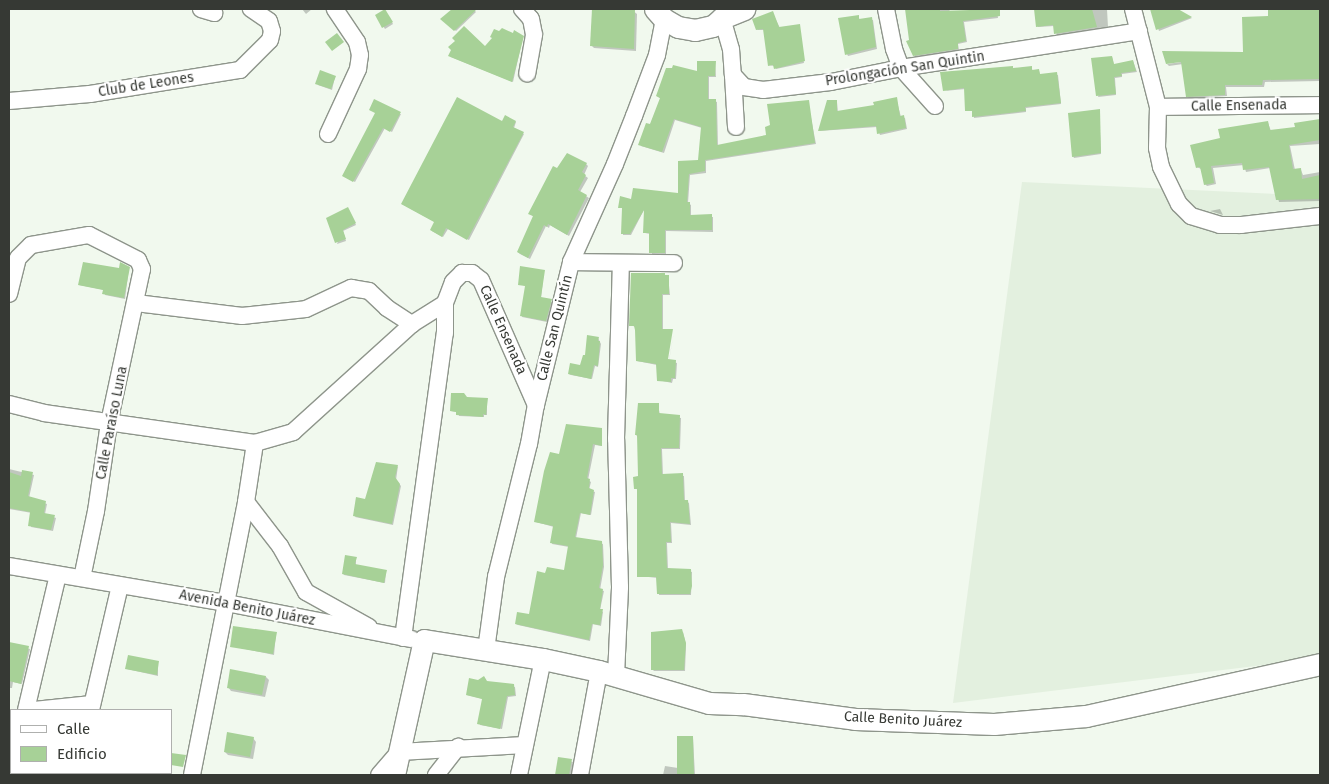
<!DOCTYPE html>
<meta charset="utf-8">
<style>
body{margin:0}
#map{position:relative;width:1329px;height:784px;overflow:hidden;background:#f1f9ee;font-family:"Fira Sans",sans-serif}
div>[style]{position:absolute}
[style*='--x']{left:calc(var(--x)*1px);top:calc(var(--y)*1px);width:calc(var(--w)*1px);rotate:calc(var(--a)*1deg)}
.built>*{inset:0;background:#e3f0df}
.shadow>*{inset:0;background:#0003}
.building>*{inset:0;background:#a7d197}
.roads{filter:drop-shadow(1px 0 #8e958b) drop-shadow(-1px 0 #8e958b) drop-shadow(0 1px #8e958b) drop-shadow(0 -1px #8e958b)}
.minor>*{height:16px;margin:-8px;padding:0 8px;transform-origin:8px;border-radius:8px;background:#fff}
.tertiary>*{height:21px;margin:-10.5px;padding:0 10.5px;transform-origin:10.5px;border-radius:10.5px;background:#fff}
span{translate:-50% -50%;white-space:nowrap;text-align:center;line-height:1.15;-webkit-text-stroke:4px #fff;paint-order:stroke}
.street-label{font-size:14px;color:#363934}
.frame{position:absolute;inset:0;border:10px solid #363934;pointer-events:none}
.legend{position:absolute;left:10px;top:709px;width:162px;height:65px;box-sizing:border-box;background:#fff;border:1px solid #afb0ae;margin:0;padding:6px 9px;list-style:none;font-size:15px;color:#363934}
.legend li{display:flex;align-items:center;gap:10px;height:25px}
.legend b{width:25px;border:1px solid #afb0ae}
</style>
<div id="map">
<div class="built">
<i style="clip-path:polygon(1022px 182px,1320px 196px,1320px 658px,953px 703px)"></i>
</div>
<div class="shadow">
<i style="clip-path:polygon(302px 9px,312px 9px,306px 14px)"></i>
<i style="clip-path:polygon(455px 9px,473px 9px,476px 12px,456px 31px,442px 19px)"></i>
<i style="clip-path:polygon(593px 9px,631px 9px,637px 14px,636px 51px,594px 48px,591px 45px)"></i>
<i style="clip-path:polygon(921px 9px,949px 9px,950px 12px,997px 9px,998px 18px,964px 22px,967px 42px,958px 44px,959px 50px,915px 57px,906px 12px)"></i>
<i style="clip-path:polygon(1035px 9px,1107px 9px,1108px 27px,1057px 35px,1054px 26px,1038px 27px)"></i>
<i style="clip-path:polygon(1151px 9px,1175px 9px,1192px 18px,1159px 31px)"></i>
<i style="clip-path:polygon(1269px 9px,1296px 9px,1296px 11px,1320px 9px,1320px 81px,1265px 82px,1264px 87px,1226px 87px,1227px 96px,1189px 98px,1187px 96px,1183px 64px,1169px 66px,1167px 64px,1244px 53px,1269px 17px)"></i>
<i style="clip-path:polygon(386px 12px,393px 24px,385px 29px,377px 16px)"></i>
<i style="clip-path:polygon(773px 14px,780px 28px,799px 25px,804px 63px,776px 69px,774px 66px,769px 65px,764px 30px,757px 30px)"></i>
<i style="clip-path:polygon(858px 16px,860px 20px,873px 20px,877px 49px,848px 56px,847px 54px)"></i>
<i style="clip-path:polygon(523px 37px,513px 82px,451px 57px,457px 41px,485px 48px)"></i>
<i style="clip-path:polygon(1112px 57px,1114px 65px,1133px 61px,1137px 72px,1122px 74px,1122px 77px,1115px 78px,1116px 95px,1098px 97px)"></i>
<i style="clip-path:polygon(715px 62px,716px 77px,709px 77px,709px 100px,717px 102px,718px 146px,767px 136px,808px 102px,816px 144px,706px 161px,706px 173px,690px 175px,688px 203px,691px 205px,691px 216px,713px 217px,713px 232px,666px 231px,666px 254px,652px 254px,650px 234px,645px 233px,645px 208px,631px 235px,623px 235px,624px 209px,619px 207px,633px 200px,680px 195px,680px 162px,700px 161px,702px 128px,675px 120px,664px 153px,641px 146px,661px 99px,657px 96px)"></i>
<i style="clip-path:polygon(1031px 67px,1033px 71px,1039px 71px,1040px 75px,1058px 75px,1061px 104px,1026px 108px,1026px 112px,974px 118px,973px 111px,967px 110px,966px 89px,944px 91px)"></i>
<i style="clip-path:polygon(335px 77px,332px 90px,318px 85px)"></i>
<i style="clip-path:polygon(896px 98px,901px 117px,905px 118px,907px 129px,880px 135px,877px 127px,819px 131px,837px 102px,838px 112px,875px 106px)"></i>
<i style="clip-path:polygon(1099px 110px,1101px 154px,1074px 158px,1073px 156px)"></i>
<i style="clip-path:polygon(377px 113px,401px 114px,392px 132px,385px 128px,355px 182px,345px 177px)"></i>
<i style="clip-path:polygon(506px 117px,516px 122px,514px 128px,524px 134px,469px 240px,448px 229px,443px 237px,432px 231px,435px 222px,402px 204px,503px 123px)"></i>
<i style="clip-path:polygon(1320px 120px,1320px 144px,1290px 146px,1295px 170px,1301px 170px,1303px 175px,1320px 172px,1320px 201px,1279px 202px,1270px 168px,1246px 172px,1244px 165px,1213px 168px,1216px 184px,1207px 186px,1205px 184px,1201px 169px,1197px 167px,1221px 139px,1268px 123px,1271px 131px,1296px 128px,1296px 124px)"></i>
<i style="clip-path:polygon(586px 164px,588px 166px,584px 175px,588px 178px,580px 192px,589px 198px,569px 236px,550px 225px,549px 228px,546px 226px,530px 259px,520px 254px,518px 252px,534px 217px,530px 214px,557px 169px)"></i>
<i style="clip-path:polygon(1220px 209px,1223px 215px,1210px 211px)"></i>
<i style="clip-path:polygon(349px 210px,356px 225px,343px 231px,346px 241px,337px 244px)"></i>
<i style="clip-path:polygon(129px 268px,125px 299px,105px 295px,105px 290px,79px 285px,120px 269px)"></i>
<i style="clip-path:polygon(544px 271px,541px 298px,552px 302px,547px 322px,522px 317px,526px 286px,520px 284px)"></i>
<i style="clip-path:polygon(668px 276px,670px 295px,663px 295px,663px 330px,666px 365px,668px 366px,674px 331px,669px 361px,677px 363px,676px 379px,673px 379px,672px 383px,658px 380px,657px 365px,637px 361px,636px 327px,630px 325px)"></i>
<i style="clip-path:polygon(598px 338px,601px 344px,598px 367px,595px 366px,592px 379px,571px 375px,569px 374px,581px 366px)"></i>
<i style="clip-path:polygon(467px 398px,487px 400px,487px 415px,484px 415px,484px 417px,459px 416px,458px 412px,451px 411px)"></i>
<i style="clip-path:polygon(658px 405px,660px 415px,681px 418px,680px 449px,662px 449px,663px 475px,684px 476px,685px 501px,689px 503px,691px 525px,671px 523px,672px 543px,667px 543px,668px 569px,692px 572px,691px 595px,659px 595px,658px 578px,639px 576px,638px 490px,635px 488px,639px 478px,638px 437px,636px 435px)"></i>
<i style="clip-path:polygon(602px 429px,602px 446px,595px 445px,588px 480px,591px 482px,589px 490px,595px 492px,591px 515px,581px 513px,576px 538px,603px 544px,604px 567px,600px 590px,604px 591px,600px 610px,603px 612px,601px 626px,593px 624px,590px 641px,518px 625px,516px 624px,530px 616px,546px 574px,565px 571px,569px 547px,552px 544px,554px 527px,536px 522px,560px 456px)"></i>
<i style="clip-path:polygon(398px 466px,396px 480px,401px 486px,393px 525px,355px 517px,366px 500px)"></i>
<i style="clip-path:polygon(9px 469px,34px 475px,29px 498px,47px 504px,45px 514px,56px 518px,53px 531px,31px 527px,32px 513px,9px 509px)"></i>
<i style="clip-path:polygon(356px 558px,356px 565px,386px 571px,385px 583px,344px 575px,343px 573px)"></i>
<i style="clip-path:polygon(683px 632px,686px 645px,685px 671px,654px 671px,653px 670px)"></i>
<i style="clip-path:polygon(276px 634px,274px 655px,231px 646px)"></i>
<i style="clip-path:polygon(9px 644px,30px 649px,22px 684px,13px 682px,12px 688px,9px 688px)"></i>
<i style="clip-path:polygon(158px 662px,158px 676px,127px 669px)"></i>
<i style="clip-path:polygon(266px 677px,269px 680px,265px 697px,231px 691px,228px 687px)"></i>
<i style="clip-path:polygon(488px 683px,515px 687px,516px 696px,508px 697px,502px 729px,480px 725px,483px 699px,467px 695px)"></i>
<i style="clip-path:polygon(253px 738px,256px 742px,253px 759px,228px 755px,225px 752px)"></i>
<i style="clip-path:polygon(693px 738px,695px 775px,663px 775px,665px 766px,678px 768px)"></i>
<i style="clip-path:polygon(559px 758px,573px 762px,571px 775px,556px 775px)"></i>
</div>
<div class="building">
<i style="clip-path:polygon(385px 9px,393px 22px,382px 28px,375px 15px)"></i>
<i style="clip-path:polygon(452px 9px,477px 9px,454px 31px,440px 19px)"></i>
<i style="clip-path:polygon(592px 9px,635px 9px,634px 49px,590px 46px)"></i>
<i style="clip-path:polygon(905px 9px,940px 9px,940px 11px,1000px 9px,1000px 16px,963px 21px,966px 41px,958px 43px,958px 49px,913px 56px,906px 41px,909px 40px)"></i>
<i style="clip-path:polygon(1034px 9px,1092px 9px,1097px 27px,1054px 34px,1053px 25px,1036px 27px)"></i>
<i style="clip-path:polygon(1150px 9px,1178px 9px,1192px 17px,1156px 30px)"></i>
<i style="clip-path:polygon(1268px 9px,1320px 9px,1320px 79px,1263px 80px,1262px 85px,1225px 85px,1225px 95px,1186px 97px,1181px 62px,1166px 64px,1162px 51px,1243px 52px,1242px 17px,1268px 16px)"></i>
<i style="clip-path:polygon(773px 11px,779px 27px,800px 24px,805px 61px,774px 69px,773px 65px,768px 66px,763px 29px,756px 30px,752px 19px)"></i>
<i style="clip-path:polygon(859px 15px,859px 19px,872px 17px,876px 47px,845px 55px,838px 18px)"></i>
<i style="clip-path:polygon(464px 26px,485px 46px,492px 38px,490px 37px,494px 29px,499px 31px,502px 28px,513px 33px,514px 30px,524px 36px,512px 82px,448px 56px,451px 50px,448px 47px,455px 41px,452px 38px)"></i>
<i style="clip-path:polygon(337px 33px,344px 42px,332px 51px,325px 42px)"></i>
<i style="clip-path:polygon(1112px 56px,1114px 64px,1133px 60px,1136px 71px,1121px 73px,1122px 76px,1114px 77px,1116px 94px,1096px 96px,1091px 58px)"></i>
<i style="clip-path:polygon(697px 61px,716px 61px,715px 76px,708px 76px,708px 99px,716px 99px,717px 145px,766px 135px,765px 127px,770px 125px,767px 104px,809px 100px,815px 143px,705px 160px,705px 171px,689px 174px,687px 202px,690px 202px,690px 215px,712px 214px,712px 230px,665px 230px,665px 253px,649px 253px,649px 233px,643px 233px,644px 210px,630px 234px,621px 234px,622px 208px,618px 208px,620px 196px,631px 199px,633px 188px,678px 193px,678px 161px,698px 160px,701px 127px,674px 119px,662px 152px,638px 145px,646px 123px,650px 124px,660px 98px,656px 96px,666px 68px,672px 68px,673px 65px,697px 71px)"></i>
<i style="clip-path:polygon(1013px 66px,1013px 68px,1032px 66px,1032px 70px,1039px 69px,1040px 74px,1057px 72px,1061px 103px,1025px 107px,1026px 111px,972px 117px,972px 111px,965px 111px,964px 88px,943px 91px,940px 72px)"></i>
<i style="clip-path:polygon(320px 70px,336px 76px,331px 89px,315px 84px)"></i>
<i style="clip-path:polygon(457px 97px,502px 121px,505px 115px,516px 121px,513px 127px,524px 132px,467px 240px,446px 228px,442px 237px,430px 230px,434px 222px,401px 204px)"></i>
<i style="clip-path:polygon(897px 97px,900px 116px,904px 115px,906px 128px,877px 134px,876px 126px,818px 131px,827px 100px,837px 100px,837px 111px,874px 105px,873px 102px)"></i>
<i style="clip-path:polygon(374px 99px,401px 112px,390px 132px,383px 128px,353px 182px,342px 176px,375px 113px,369px 110px)"></i>
<i style="clip-path:polygon(1100px 109px,1101px 153px,1072px 157px,1068px 113px)"></i>
<i style="clip-path:polygon(1320px 119px,1320px 140px,1289px 145px,1293px 169px,1301px 168px,1302px 179px,1320px 175px,1320px 199px,1276px 200px,1269px 167px,1243px 170px,1242px 163px,1211px 166px,1214px 183px,1204px 185px,1200px 167px,1196px 168px,1190px 145px,1220px 138px,1218px 129px,1268px 121px,1270px 130px,1295px 127px,1294px 123px)"></i>
<i style="clip-path:polygon(567px 153px,587px 163px,582px 172px,586px 175px,578px 190px,587px 195px,567px 235px,548px 224px,547px 227px,544px 225px,528px 258px,517px 252px,533px 216px,528px 214px,553px 166px,557px 168px)"></i>
<i style="clip-path:polygon(348px 207px,356px 223px,343px 230px,346px 239px,335px 243px,326px 218px)"></i>
<i style="clip-path:polygon(83px 262px,119px 268px,120px 262px,130px 267px,124px 298px,102px 294px,103px 290px,78px 285px)"></i>
<i style="clip-path:polygon(520px 266px,545px 270px,541px 297px,552px 299px,546px 321px,520px 316px,525px 286px,518px 285px)"></i>
<i style="clip-path:polygon(631px 273px,665px 273px,665px 275px,669px 275px,669px 294px,662px 294px,662px 329px,673px 329px,668px 359px,676px 360px,675px 378px,671px 378px,671px 382px,657px 381px,656px 364px,636px 361px,635px 330px,634px 326px,629px 326px)"></i>
<i style="clip-path:polygon(587px 335px,599px 337px,598px 341px,600px 341px,598px 366px,594px 365px,591px 379px,568px 374px,570px 363px,580px 365px,583px 355px,585px 355px)"></i>
<i style="clip-path:polygon(451px 393px,464px 393px,467px 397px,488px 398px,486px 415px,483px 414px,483px 417px,456px 415px,456px 412px,450px 411px)"></i>
<i style="clip-path:polygon(638px 403px,659px 403px,659px 413px,680px 415px,679px 448px,661px 448px,662px 474px,683px 473px,684px 500px,688px 500px,690px 524px,670px 522px,671px 542px,666px 542px,667px 568px,691px 569px,692px 586px,690px 594px,657px 594px,656px 577px,637px 577px,637px 489px,634px 489px,633px 477px,638px 476px,637px 435px,635px 435px)"></i>
<i style="clip-path:polygon(566px 424px,602px 428px,602px 446px,593px 444px,587px 478px,590px 479px,589px 488px,594px 490px,590px 515px,580px 513px,575px 537px,602px 541px,603px 565px,599px 588px,603px 589px,600px 609px,603px 609px,600px 625px,592px 624px,589px 640px,515px 624px,517px 612px,529px 614px,537px 571px,545px 573px,547px 567px,564px 570px,568px 546px,550px 543px,553px 526px,534px 522px,544px 471px,550px 452px,559px 454px)"></i>
<i style="clip-path:polygon(376px 462px,398px 465px,395px 477px,400px 484px,392px 524px,353px 516px,356px 497px,365px 499px)"></i>
<i style="clip-path:polygon(22px 470px,33px 472px,28px 496px,46px 501px,44px 513px,55px 515px,51px 530px,28px 526px,30px 512px,9px 508px,9px 472px,21px 476px)"></i>
<i style="clip-path:polygon(345px 555px,357px 557px,355px 564px,387px 570px,384px 583px,342px 574px)"></i>
<i style="clip-path:polygon(233px 626px,277px 632px,273px 654px,230px 647px)"></i>
<i style="clip-path:polygon(682px 629px,686px 643px,684px 670px,651px 670px,651px 632px)"></i>
<i style="clip-path:polygon(9px 642px,29px 646px,21px 684px,9px 681px)"></i>
<i style="clip-path:polygon(128px 655px,159px 661px,157px 675px,125px 669px)"></i>
<i style="clip-path:polygon(230px 669px,266px 676px,262px 695px,227px 688px)"></i>
<i style="clip-path:polygon(484px 676px,487px 681px,514px 684px,515px 695px,507px 696px,500px 729px,477px 724px,482px 699px,466px 695px,469px 678px,478px 680px)"></i>
<i style="clip-path:polygon(227px 732px,254px 737px,250px 757px,224px 752px)"></i>
<i style="clip-path:polygon(677px 736px,693px 736px,694px 775px,677px 775px)"></i>
<i style="clip-path:polygon(171px 753px,186px 755px,183px 767px,171px 765px)"></i>
<i style="clip-path:polygon(558px 757px,572px 759px,569px 775px,555px 775px)"></i>
</div>
<div class="roads">
<div class="minor">
<i style="--x:201;--y:9;--w:14;--a:17"></i>
<i style="--x:522;--y:9;--w:13;--a:48"></i>
<i style="--x:531;--y:19;--w:16;--a:79"></i>
<i style="--x:534;--y:35;--w:39;--a:100"></i>
<i style="--x:886;--y:9;--w:41;--a:78.7"></i>
<i style="--x:894;--y:49;--w:20;--a:70"></i>
<i style="--x:901;--y:68;--w:51;--a:48.2"></i>
<i style="--x:1133;--y:9;--w:101;--a:75.7"></i>
<i style="--x:1158;--y:107;--w:41;--a:91.4"></i>
<i style="--x:1157;--y:148;--w:19;--a:78"></i>
<i style="--x:1161;--y:167;--w:41;--a:64.1"></i>
<i style="--x:1179;--y:204;--w:17;--a:45"></i>
<i style="--x:1191;--y:216;--w:30;--a:17"></i>
<i style="--x:1220;--y:225;--w:21;--a:0"></i>
<i style="--x:1241;--y:225;--w:80;--a:-6.5"></i>
<i style="--x:722;--y:18;--w:32;--a:74"></i>
<i style="--x:731;--y:49;--w:26;--a:86"></i>
<i style="--x:733;--y:75;--w:16;--a:47"></i>
<i style="--x:744;--y:87;--w:19;--a:9"></i>
<i style="--x:763;--y:90;--w:68;--a:-6.7"></i>
<i style="--x:831;--y:82;--w:71;--a:-11.3"></i>
<i style="--x:901;--y:68;--w:241;--a:-8.8"></i>
<i style="--x:733;--y:75;--w:52;--a:86.7"></i>
<i style="--x:9;--y:101;--w:81;--a:-4.9"></i>
<i style="--x:90;--y:94;--w:152;--a:-9.1"></i>
<i style="--x:240;--y:70;--w:42;--a:-45"></i>
<i style="--x:270;--y:40;--w:9;--a:-77"></i>
<i style="--x:272;--y:31;--w:10;--a:-107"></i>
<i style="--x:269;--y:21;--w:22;--a:-146"></i>
<i style="--x:1158;--y:107;--w:162;--a:-0.7"></i>
<i style="--x:328;--y:134;--w:72;--a:-65.2"></i>
<i style="--x:358;--y:69;--w:14;--a:-82"></i>
<i style="--x:360;--y:55;--w:13;--a:-103"></i>
<i style="--x:357;--y:42;--w:40;--a:-124"></i>
<i style="--x:571;--y:262;--w:103;--a:0.6"></i>
<i style="--x:9;--y:294;--w:37;--a:-76"></i>
<i style="--x:18;--y:258;--w:18;--a:-45"></i>
<i style="--x:31;--y:245;--w:59;--a:-9.8"></i>
<i style="--x:89;--y:235;--w:55;--a:27"></i>
<i style="--x:138;--y:260;--w:10;--a:66"></i>
<i style="--x:142;--y:269;--w:157;--a:102.1"></i>
<i style="--x:109;--y:423;--w:89;--a:98.4"></i>
<i style="--x:96;--y:511;--w:68;--a:101.8"></i>
<i style="--x:136;--y:303;--w:107;--a:7"></i>
<i style="--x:242;--y:316;--w:64;--a:-6.2"></i>
<i style="--x:306;--y:309;--w:50;--a:-25"></i>
<i style="--x:351;--y:288;--w:18;--a:9"></i>
<i style="--x:369;--y:291;--w:25;--a:43"></i>
<i style="--x:387;--y:308;--w:30;--a:33"></i>
<i style="--x:9;--y:404;--w:36;--a:14"></i>
<i style="--x:44;--y:413;--w:213;--a:8.1"></i>
<i style="--x:255;--y:443;--w:40;--a:-16"></i>
<i style="--x:293;--y:432;--w:161;--a:-42.2"></i>
<i style="--x:412;--y:324;--w:39;--a:-32"></i>
<i style="--x:246;--y:502;--w:56;--a:52.3"></i>
<i style="--x:280;--y:546;--w:53;--a:60.5"></i>
<i style="--x:306;--y:592;--w:72;--a:29.1"></i>
<i style="--x:9;--y:566;--w:220;--a:9.7"></i>
<i style="--x:226;--y:603;--w:189;--a:11"></i>
<i style="--x:403;--y:638;--w:308;--a:-82.2"></i>
<i style="--x:445;--y:333;--w:30;--a:-90"></i>
<i style="--x:445;--y:303;--w:22;--a:-69"></i>
<i style="--x:453;--y:282;--w:13;--a:-45"></i>
<i style="--x:462;--y:273;--w:10;--a:0"></i>
<i style="--x:472;--y:273;--w:11;--a:38"></i>
<i style="--x:481;--y:280;--w:137;--a:66.3"></i>
<i style="--x:486;--y:650;--w:74;--a:-82.2"></i>
<i style="--x:496;--y:577;--w:137;--a:-76.1"></i>
<i style="--x:529;--y:444;--w:40;--a:-80"></i>
<i style="--x:536;--y:405;--w:147;--a:-76.2"></i>
<i style="--x:571;--y:262;--w:107;--a:-65.8"></i>
<i style="--x:615;--y:164;--w:52;--a:-68.4"></i>
<i style="--x:634;--y:116;--w:65;--a:-69.3"></i>
<i style="--x:657;--y:55;--w:37;--a:-79"></i>
<i style="--x:616;--y:676;--w:89;--a:-87.4"></i>
<i style="--x:620;--y:587;--w:148;--a:-91.5"></i>
<i style="--x:616;--y:439;--w:176;--a:-88.4"></i>
<i style="--x:26;--y:710;--w:139;--a:-76.7"></i>
<i style="--x:34;--y:710;--w:58;--a:-5.9"></i>
<i style="--x:91;--y:710;--w:128;--a:-76.9"></i>
<i style="--x:12;--y:775;--w:2;--a:-90"></i>
<i style="--x:78;--y:775;--w:2;--a:-90"></i>
<i style="--x:192;--y:775;--w:278;--a:-78.8"></i>
<i style="--x:246;--y:502;--w:60;--a:-81.3"></i>
<i style="--x:379;--y:775;--w:30;--a:-49"></i>
<i style="--x:399;--y:752;--w:126;--a:-3.2"></i>
<i style="--x:436;--y:775;--w:36;--a:-52"></i>
<i style="--x:519;--y:775;--w:118;--a:-78.3"></i>
<i style="--x:580;--y:775;--w:106;--a:-79.6"></i>
</div>
<div class="tertiary">
<i style="--x:655;--y:9;--w:13;--a:48"></i>
<i style="--x:664;--y:19;--w:16;--a:30"></i>
<i style="--x:678;--y:27;--w:17;--a:10"></i>
<i style="--x:695;--y:30;--w:18;--a:-13"></i>
<i style="--x:713;--y:26;--w:12;--a:-42"></i>
<i style="--x:722;--y:18;--w:24;--a:-22"></i>
<i style="--x:394;--y:775;--w:138;--a:-77.5"></i>
<i style="--x:424;--y:640;--w:121;--a:9.1"></i>
<i style="--x:543;--y:659;--w:57;--a:12.1"></i>
<i style="--x:599;--y:671;--w:115;--a:16.2"></i>
<i style="--x:709;--y:703;--w:34;--a:2"></i>
<i style="--x:743;--y:704;--w:113;--a:7.6"></i>
<i style="--x:855;--y:719;--w:139;--a:2.1"></i>
<i style="--x:994;--y:724;--w:92;--a:-5"></i>
<i style="--x:1086;--y:716;--w:240;--a:-12.5"></i>
</div>
</div>
<div class="street-label">
<span style="left:905px;top:69px;rotate:-9deg">Prolongación San Quintin</span>
<span style="left:146px;top:85px;rotate:-9deg">Club de Leones</span>
<span style="left:1239px;top:106px;rotate:-1deg">Calle Ensenada</span>
<span style="left:555px;top:328px;rotate:-76deg">Calle San Quintín</span>
<span style="left:503px;top:330px;rotate:66deg">Calle Ensenada</span>
<span style="left:112px;top:423px;rotate:-79deg">Calle Paraíso Luna</span>
<span style="left:247px;top:608px;rotate:11deg">Avenida Benito Juárez</span>
<span style="left:903px;top:720px;rotate:3deg">Calle Benito Juárez</span>
</div>
<div class="frame"></div>
<ul class="legend">
<li><b style="height:6px;background:#fff"></b>Calle</li>
<li><b style="height:14px;background:#a7d197"></b>Edificio</li>
</ul>
</div>
